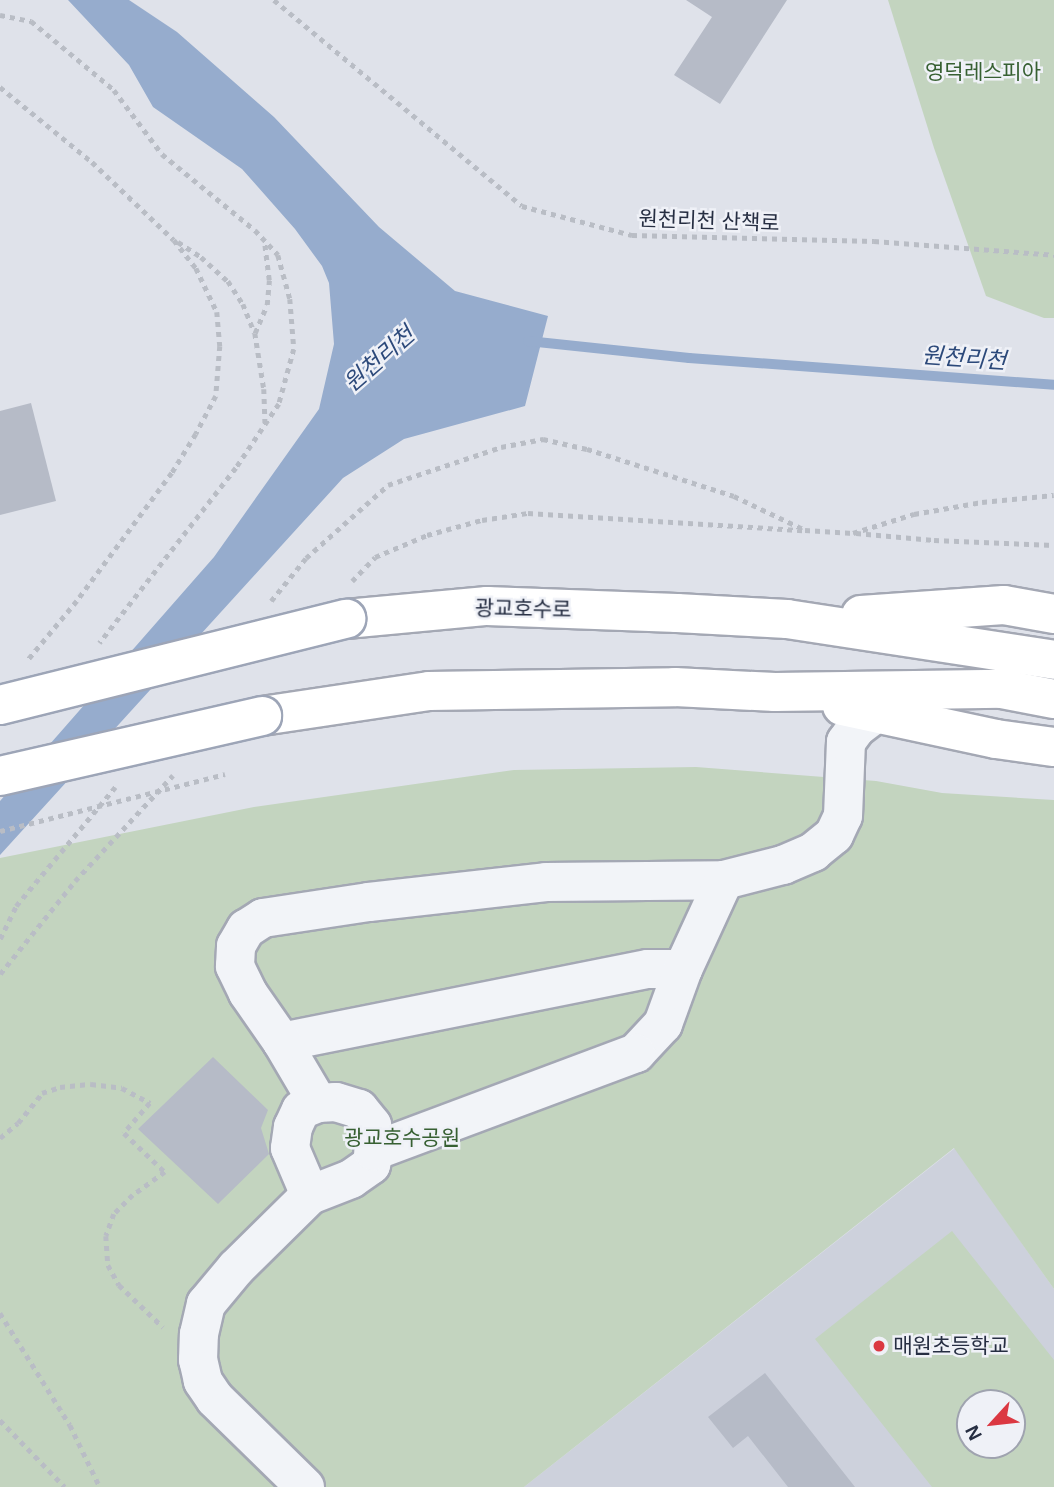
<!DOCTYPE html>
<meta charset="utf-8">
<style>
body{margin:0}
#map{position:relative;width:1054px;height:1487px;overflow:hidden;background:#dfe2ea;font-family:Arial,"Noto Sans KR",sans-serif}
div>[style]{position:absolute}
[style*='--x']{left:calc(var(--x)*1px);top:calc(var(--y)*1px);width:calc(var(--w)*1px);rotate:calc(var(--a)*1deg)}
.built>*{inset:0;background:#cdd1dc}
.green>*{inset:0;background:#c3d4bf}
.water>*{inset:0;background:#96accd}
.stream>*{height:10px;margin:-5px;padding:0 5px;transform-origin:5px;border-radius:5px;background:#96accd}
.building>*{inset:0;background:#b6bbc7}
.path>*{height:4.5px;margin-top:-2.25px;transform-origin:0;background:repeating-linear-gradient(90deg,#b9bdc5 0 5px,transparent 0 10px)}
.roads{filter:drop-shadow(2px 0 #a4a8b4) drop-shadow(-2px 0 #a4a8b4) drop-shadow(0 2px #a4a8b4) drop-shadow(0 -2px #a4a8b4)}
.minor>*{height:38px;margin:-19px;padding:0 19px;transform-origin:19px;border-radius:19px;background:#f2f4f8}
.major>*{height:38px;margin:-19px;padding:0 19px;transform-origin:19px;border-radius:19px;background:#fff}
.path-bridge>*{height:4.5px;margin-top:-2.25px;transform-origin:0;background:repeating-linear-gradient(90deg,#b9bdc5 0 5px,transparent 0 10px)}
.bridges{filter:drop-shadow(2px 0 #9da5b7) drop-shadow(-2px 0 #9da5b7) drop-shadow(0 2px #9da5b7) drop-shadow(0 -2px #9da5b7)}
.major-bridge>*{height:38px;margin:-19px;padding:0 19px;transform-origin:19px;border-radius:19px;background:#fff}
.dots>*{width:19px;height:19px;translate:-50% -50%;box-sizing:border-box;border:4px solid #eff1f7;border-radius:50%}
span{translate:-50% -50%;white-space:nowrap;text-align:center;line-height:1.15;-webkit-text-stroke:5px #eff1f7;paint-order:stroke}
.park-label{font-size:21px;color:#376032}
.street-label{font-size:21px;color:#262e42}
.poi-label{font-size:21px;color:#262e42}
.left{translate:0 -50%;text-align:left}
.water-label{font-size:23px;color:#2c497a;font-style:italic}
.north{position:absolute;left:956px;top:1389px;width:70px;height:70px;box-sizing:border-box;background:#eff1f7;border:2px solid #9fa3af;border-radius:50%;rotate:243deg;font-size:19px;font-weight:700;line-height:28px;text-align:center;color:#262e42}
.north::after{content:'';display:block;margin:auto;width:24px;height:32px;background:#db3842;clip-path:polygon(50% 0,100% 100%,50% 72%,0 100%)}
</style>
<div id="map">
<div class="built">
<i style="clip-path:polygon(evenodd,955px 1148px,1054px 1289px,1054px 1487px,524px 1487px,955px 1148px,970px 1403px,1012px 1403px,1012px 1445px,970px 1445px,970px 1403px)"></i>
</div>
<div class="green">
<i style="clip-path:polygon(888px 0,1054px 0,1054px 318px,1044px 318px,986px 296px,934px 148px)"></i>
<i style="clip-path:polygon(696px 767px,876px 781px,942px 793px,1054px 800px,1054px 1289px,954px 1148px,524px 1487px,0 1487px,0 858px,254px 807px,514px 770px)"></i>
<i style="clip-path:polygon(evenodd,952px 1231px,1054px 1360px,1054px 1487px,932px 1487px,815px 1339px,952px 1231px,970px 1403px,1012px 1403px,1012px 1445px,970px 1445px,970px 1403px)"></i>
</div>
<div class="water">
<i style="clip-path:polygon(68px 0,129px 0,177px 32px,274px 117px,379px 227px,455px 291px,548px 316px,525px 406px,404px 439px,343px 478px,0 855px,0 801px,214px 557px,319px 409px,334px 344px,329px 283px,322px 266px,295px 229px,242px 169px,153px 107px,129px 65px)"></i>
</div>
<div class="stream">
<i style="--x:528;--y:341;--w:162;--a:6"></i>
<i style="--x:689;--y:358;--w:366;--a:4.2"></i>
</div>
<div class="building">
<i style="clip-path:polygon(686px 0,787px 0,720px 104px,674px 75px,712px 17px)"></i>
<i style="clip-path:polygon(31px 403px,56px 501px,0 515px,0 411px)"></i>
<i style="clip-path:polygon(213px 1057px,268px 1110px,261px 1128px,269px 1154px,218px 1204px,138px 1129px)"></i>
<i style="clip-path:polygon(765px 1373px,855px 1487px,788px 1487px,748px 1436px,733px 1448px,708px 1417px)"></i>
</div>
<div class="path">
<i style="--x:274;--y:0;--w:322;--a:39.7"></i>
<i style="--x:522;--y:206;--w:114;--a:14.8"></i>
<i style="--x:632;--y:235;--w:242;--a:1.4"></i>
<i style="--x:874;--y:241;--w:181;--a:4.4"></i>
<i style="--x:0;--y:15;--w:32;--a:11"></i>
<i style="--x:31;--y:21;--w:108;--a:39.7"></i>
<i style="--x:114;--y:90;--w:80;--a:53.1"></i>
<i style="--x:162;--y:154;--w:120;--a:39.3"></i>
<i style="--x:255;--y:230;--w:34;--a:47"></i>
<i style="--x:278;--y:255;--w:46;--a:74.7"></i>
<i style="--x:290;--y:299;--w:50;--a:85.4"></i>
<i style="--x:294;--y:349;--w:57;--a:105.3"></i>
<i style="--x:279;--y:404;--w:77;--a:123.9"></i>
<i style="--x:236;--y:468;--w:222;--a:127.9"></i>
<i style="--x:0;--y:87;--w:119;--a:39.2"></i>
<i style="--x:92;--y:162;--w:113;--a:43.6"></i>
<i style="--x:174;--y:240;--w:36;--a:52"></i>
<i style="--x:196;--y:268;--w:49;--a:64.5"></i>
<i style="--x:217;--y:312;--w:34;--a:85"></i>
<i style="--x:220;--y:346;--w:50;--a:94.6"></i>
<i style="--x:216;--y:396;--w:43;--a:117.8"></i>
<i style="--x:196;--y:434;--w:46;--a:121.6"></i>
<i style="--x:172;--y:473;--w:159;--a:126.6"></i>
<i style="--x:77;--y:601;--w:77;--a:129.7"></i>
<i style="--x:178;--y:242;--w:27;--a:33"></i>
<i style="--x:201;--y:257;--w:36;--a:42"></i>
<i style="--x:228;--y:281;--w:27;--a:57"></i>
<i style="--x:243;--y:304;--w:31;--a:68"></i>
<i style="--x:255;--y:333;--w:30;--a:-67"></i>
<i style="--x:267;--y:305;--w:25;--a:-85"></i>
<i style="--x:269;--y:280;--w:40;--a:-97.1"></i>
<i style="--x:255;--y:333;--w:57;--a:80.9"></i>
<i style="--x:264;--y:389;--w:34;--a:88"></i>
<i style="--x:856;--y:533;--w:78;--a:5.1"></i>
<i style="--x:934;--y:540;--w:120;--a:2.4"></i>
<i style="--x:352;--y:581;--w:33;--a:-46"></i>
<i style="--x:375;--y:557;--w:56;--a:-22.9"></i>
<i style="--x:427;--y:535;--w:57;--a:-15.3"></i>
<i style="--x:482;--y:520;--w:47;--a:-8.7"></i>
<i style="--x:528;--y:513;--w:275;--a:3.6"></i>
<i style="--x:271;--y:601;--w:55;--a:-50.9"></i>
<i style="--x:306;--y:558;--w:110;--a:-41.7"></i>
<i style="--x:388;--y:485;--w:119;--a:-18.6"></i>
<i style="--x:501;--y:447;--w:43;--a:-10.8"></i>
<i style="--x:543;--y:439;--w:45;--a:12.8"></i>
<i style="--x:587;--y:449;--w:154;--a:17.7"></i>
<i style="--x:734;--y:496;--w:79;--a:25.6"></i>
<i style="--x:805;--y:530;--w:48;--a:3.6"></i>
<i style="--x:853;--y:533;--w:64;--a:-17.3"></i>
<i style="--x:914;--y:514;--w:69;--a:-10"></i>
<i style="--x:982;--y:502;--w:72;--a:-5.6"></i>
<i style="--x:0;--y:939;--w:37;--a:-64"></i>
<i style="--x:16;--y:906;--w:155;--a:-50.2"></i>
<i style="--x:0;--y:974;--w:119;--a:-51.1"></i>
<i style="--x:75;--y:881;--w:144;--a:-47.2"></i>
<i style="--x:0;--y:1138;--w:23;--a:-40"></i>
<i style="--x:18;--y:1123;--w:38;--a:-51"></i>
<i style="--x:42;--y:1093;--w:19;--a:-18"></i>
<i style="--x:60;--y:1087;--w:31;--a:-6"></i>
<i style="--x:91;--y:1084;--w:31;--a:7"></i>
<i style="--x:122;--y:1088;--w:32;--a:28"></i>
<i style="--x:150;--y:1103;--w:40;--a:131"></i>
<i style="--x:124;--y:1133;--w:57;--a:43.6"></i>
<i style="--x:165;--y:1172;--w:39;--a:144"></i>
<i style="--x:133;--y:1195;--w:27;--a:135"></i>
<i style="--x:114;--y:1214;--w:23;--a:110"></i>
<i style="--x:106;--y:1236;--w:29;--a:86"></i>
<i style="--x:108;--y:1265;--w:23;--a:61"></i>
<i style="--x:119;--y:1285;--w:61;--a:43.7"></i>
<i style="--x:0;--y:1313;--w:132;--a:58"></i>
<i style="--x:70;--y:1425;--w:69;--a:64.2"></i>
<i style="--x:0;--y:1420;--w:93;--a:45.9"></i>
</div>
<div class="roads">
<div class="minor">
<i style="--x:724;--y:880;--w:61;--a:-14.3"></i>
<i style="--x:783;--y:865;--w:33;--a:-23"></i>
<i style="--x:813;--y:852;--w:27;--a:-39"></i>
<i style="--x:834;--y:835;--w:21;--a:-65"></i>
<i style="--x:843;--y:816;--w:74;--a:-87.7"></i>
<i style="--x:846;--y:742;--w:17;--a:-54"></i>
<i style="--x:856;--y:728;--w:25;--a:-37"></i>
<i style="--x:282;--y:1042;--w:373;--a:-11.3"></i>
<i style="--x:648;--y:969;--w:35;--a:0"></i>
<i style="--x:336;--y:1102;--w:24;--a:17"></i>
<i style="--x:359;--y:1109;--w:21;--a:51"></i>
<i style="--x:372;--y:1125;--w:26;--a:86"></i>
<i style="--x:374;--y:1151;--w:14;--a:102"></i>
<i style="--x:371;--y:1165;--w:24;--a:145"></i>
<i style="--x:351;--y:1179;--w:44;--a:158.7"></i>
<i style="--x:310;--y:1195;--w:51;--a:-113.1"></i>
<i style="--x:290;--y:1148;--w:21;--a:-82"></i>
<i style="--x:293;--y:1127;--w:19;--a:-65"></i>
<i style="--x:301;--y:1110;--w:18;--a:-22"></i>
<i style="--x:318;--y:1103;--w:18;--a:-3"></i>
<i style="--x:318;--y:1103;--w:71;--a:-120.5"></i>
<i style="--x:282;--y:1042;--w:60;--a:-124.8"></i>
<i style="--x:248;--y:993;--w:30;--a:-116"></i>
<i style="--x:235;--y:966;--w:20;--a:-87"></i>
<i style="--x:236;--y:946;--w:20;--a:-60"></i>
<i style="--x:246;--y:929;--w:20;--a:-33"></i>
<i style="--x:263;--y:918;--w:107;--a:-8.6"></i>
<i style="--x:369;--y:902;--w:178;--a:-6.4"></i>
<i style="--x:546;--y:882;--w:178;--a:-0.6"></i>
<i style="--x:724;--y:880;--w:98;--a:114.7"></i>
<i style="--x:683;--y:969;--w:59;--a:110"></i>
<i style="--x:663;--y:1024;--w:40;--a:133"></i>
<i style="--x:636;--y:1053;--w:280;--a:159.5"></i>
<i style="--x:305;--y:1487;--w:126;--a:-135.6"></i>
<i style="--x:215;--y:1399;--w:22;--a:-124"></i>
<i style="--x:203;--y:1381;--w:22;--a:-103"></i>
<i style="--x:198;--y:1360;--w:26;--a:-88"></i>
<i style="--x:199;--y:1334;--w:31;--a:-77"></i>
<i style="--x:206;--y:1304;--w:47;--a:-50.2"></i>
<i style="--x:236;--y:1268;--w:104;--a:-44.6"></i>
</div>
<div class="major">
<i style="--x:861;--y:615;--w:143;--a:-4"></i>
<i style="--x:1004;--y:605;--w:51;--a:10.2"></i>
<i style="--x:346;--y:619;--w:142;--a:-5.3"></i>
<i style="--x:487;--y:606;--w:190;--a:2.1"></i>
<i style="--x:677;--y:613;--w:110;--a:3.1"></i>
<i style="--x:787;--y:619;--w:270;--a:8.7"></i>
<i style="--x:842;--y:706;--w:157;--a:12.1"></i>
<i style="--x:996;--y:739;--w:59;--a:7.9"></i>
<i style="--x:262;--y:716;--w:169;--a:-8.5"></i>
<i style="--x:429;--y:691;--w:246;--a:-0.9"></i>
<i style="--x:675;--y:687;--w:100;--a:2.9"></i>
<i style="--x:775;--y:692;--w:227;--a:-0.8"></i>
<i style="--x:1002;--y:689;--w:53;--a:10.9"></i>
</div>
</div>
<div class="path-bridge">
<i style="--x:0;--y:831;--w:232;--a:-14.2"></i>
</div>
<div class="bridges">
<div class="major-bridge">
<i style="--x:0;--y:705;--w:357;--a:-14"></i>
<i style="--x:0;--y:776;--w:269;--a:-12.9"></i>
</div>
</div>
<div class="dots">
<i style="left:879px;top:1346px;background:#db3842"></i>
</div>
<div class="park-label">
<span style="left:983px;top:72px">영덕레스피아</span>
<span style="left:402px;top:1138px">광교호수공원</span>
</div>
<div class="street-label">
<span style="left:709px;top:221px;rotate:2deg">원천리천 산책로</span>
<span style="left:523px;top:609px;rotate:1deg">광교호수로</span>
</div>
<div class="poi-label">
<span class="left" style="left:893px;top:1346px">매원초등학교</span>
</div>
<div class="water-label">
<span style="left:964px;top:358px;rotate:4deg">원천리천</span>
<span style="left:379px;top:359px;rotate:-41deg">원천리천</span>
</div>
<div class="north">N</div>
</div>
